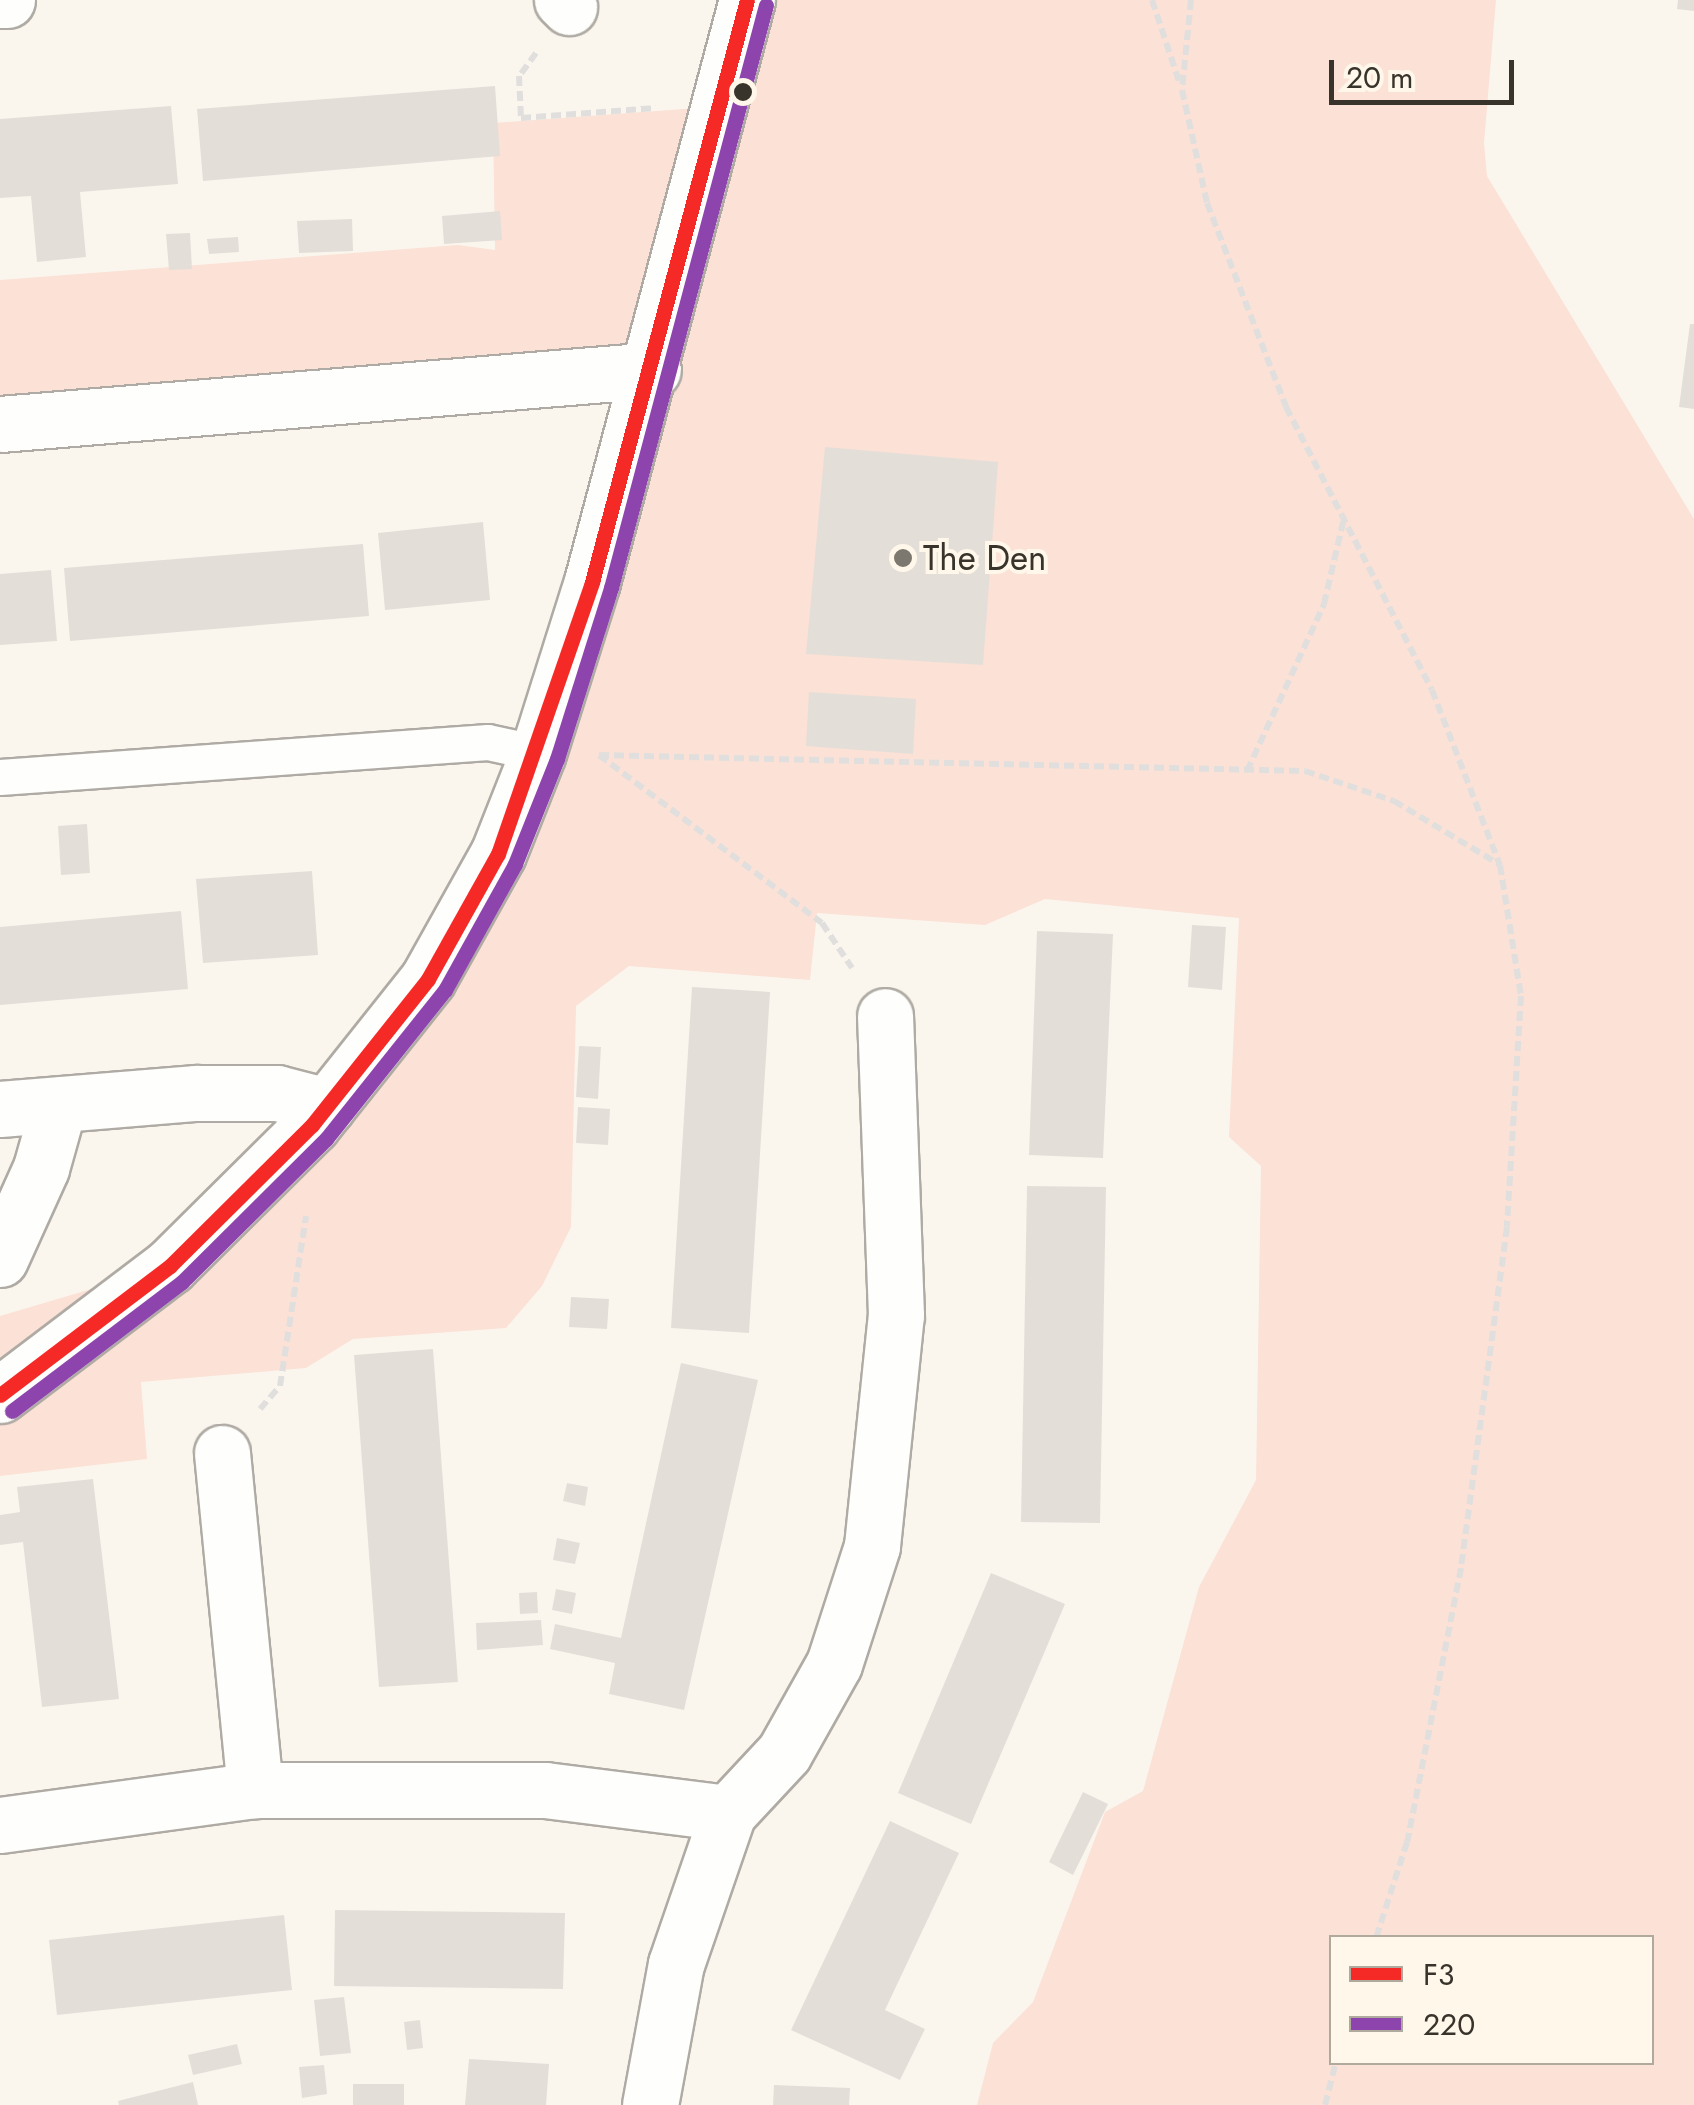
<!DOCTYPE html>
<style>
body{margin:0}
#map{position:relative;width:1694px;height:2105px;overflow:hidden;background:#faf6ee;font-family:Jost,sans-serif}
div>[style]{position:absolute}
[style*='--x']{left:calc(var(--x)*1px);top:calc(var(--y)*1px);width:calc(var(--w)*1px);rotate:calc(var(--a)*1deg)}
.green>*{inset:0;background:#fce1d6}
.building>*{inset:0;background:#e4ded8}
.path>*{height:6px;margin-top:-3px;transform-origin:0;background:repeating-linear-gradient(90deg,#e0dfdd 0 10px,transparent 0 15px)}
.roads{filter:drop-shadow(2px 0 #afaba4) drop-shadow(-2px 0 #afaba4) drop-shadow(0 2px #afaba4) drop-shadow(0 -2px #afaba4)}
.lane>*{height:35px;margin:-17.5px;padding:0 17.5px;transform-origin:17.5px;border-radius:17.5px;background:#fefefc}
.street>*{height:55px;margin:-27.5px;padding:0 27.5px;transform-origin:27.5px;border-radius:27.5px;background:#fefefc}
.secondary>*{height:55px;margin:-27.5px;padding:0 27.5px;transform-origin:27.5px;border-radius:27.5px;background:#fefefc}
.bus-1>*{height:15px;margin:-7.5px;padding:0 7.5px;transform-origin:7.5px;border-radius:7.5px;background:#f52a26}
.bus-2>*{height:15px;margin:-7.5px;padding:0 7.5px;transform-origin:7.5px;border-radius:7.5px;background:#8e44ad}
.dots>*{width:28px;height:28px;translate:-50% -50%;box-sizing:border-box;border:5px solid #fef7ea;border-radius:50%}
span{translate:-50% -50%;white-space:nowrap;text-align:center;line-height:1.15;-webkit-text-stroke:8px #fef7ea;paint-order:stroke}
.poi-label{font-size:35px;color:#38332b}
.left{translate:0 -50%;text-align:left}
.legend{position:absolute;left:1329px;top:1935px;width:325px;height:130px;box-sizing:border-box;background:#fef7ea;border:2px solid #afa99e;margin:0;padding:12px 18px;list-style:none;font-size:30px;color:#38332b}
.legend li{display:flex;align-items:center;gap:20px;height:50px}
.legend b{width:50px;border:2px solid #afa99e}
.scale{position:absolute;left:1329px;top:60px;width:185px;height:45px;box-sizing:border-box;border:5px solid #38332b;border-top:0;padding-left:12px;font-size:30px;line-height:35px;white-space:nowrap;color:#38332b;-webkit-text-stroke:8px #fef7ea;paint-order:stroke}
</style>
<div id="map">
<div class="green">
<i style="clip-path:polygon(evenodd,748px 0,1496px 0,1484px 143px,1487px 176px,1694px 519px,1694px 2105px,977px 2105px,993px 2043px,1033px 2002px,1105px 1812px,1143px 1791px,1199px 1587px,1256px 1480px,1261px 1166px,1229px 1137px,1239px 918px,1045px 899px,985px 925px,817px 913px,810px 980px,629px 966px,576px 1006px,571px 1227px,542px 1286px,506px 1328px,353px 1339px,306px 1368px,141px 1382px,147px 1459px,0 1476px,0 1396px,171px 1267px,499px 855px,748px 0,1332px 1938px,1652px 1938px,1652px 2062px,1332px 2062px,1332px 1938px)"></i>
<i style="clip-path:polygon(697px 108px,630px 367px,0 415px,0 280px,458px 245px,495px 250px,493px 123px)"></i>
<i style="clip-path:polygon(166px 1267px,0 1393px,0 1316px)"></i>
</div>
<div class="building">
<i style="clip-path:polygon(1678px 0,1694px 0,1694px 11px,1677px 9px)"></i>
<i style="clip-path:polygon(495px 86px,500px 156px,203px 181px,197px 109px)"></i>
<i style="clip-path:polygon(171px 106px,178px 184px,80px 192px,86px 257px,37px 262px,31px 196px,0 198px,0 119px)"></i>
<i style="clip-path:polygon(500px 211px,502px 240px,444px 244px,442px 216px)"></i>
<i style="clip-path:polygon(352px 219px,353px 251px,299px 253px,297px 221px)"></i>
<i style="clip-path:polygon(190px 233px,192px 269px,169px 270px,166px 234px)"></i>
<i style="clip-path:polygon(238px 237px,239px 252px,209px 254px,207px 239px)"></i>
<i style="clip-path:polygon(1690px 324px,1694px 324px,1694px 409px,1679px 407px)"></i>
<i style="clip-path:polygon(825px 447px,998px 462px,983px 665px,806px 654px)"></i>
<i style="clip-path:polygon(483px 522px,490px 600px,385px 610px,378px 533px)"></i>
<i style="clip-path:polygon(363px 544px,369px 616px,70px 641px,64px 568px)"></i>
<i style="clip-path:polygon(51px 570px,57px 641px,0 645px,0 574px)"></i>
<i style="clip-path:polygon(809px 692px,916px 699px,913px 754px,806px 746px)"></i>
<i style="clip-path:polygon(87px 824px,90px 873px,61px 875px,58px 826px)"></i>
<i style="clip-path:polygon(312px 871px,318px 955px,203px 963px,196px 879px)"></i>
<i style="clip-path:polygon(181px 911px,188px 989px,0 1005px,0 927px)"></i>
<i style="clip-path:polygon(1192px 925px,1226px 927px,1222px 990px,1188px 987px)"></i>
<i style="clip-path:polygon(1037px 931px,1113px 934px,1103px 1158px,1029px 1155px)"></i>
<i style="clip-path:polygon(692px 987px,770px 992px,749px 1333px,671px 1328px)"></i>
<i style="clip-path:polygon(579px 1046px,601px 1047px,598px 1099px,576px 1097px)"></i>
<i style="clip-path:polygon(578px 1107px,610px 1109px,608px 1145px,576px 1143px)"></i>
<i style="clip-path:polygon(1027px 1186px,1106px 1187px,1100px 1523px,1021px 1522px)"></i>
<i style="clip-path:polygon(571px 1297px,609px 1299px,607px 1329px,569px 1327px)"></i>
<i style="clip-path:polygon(433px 1349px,458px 1682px,379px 1687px,354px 1355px)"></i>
<i style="clip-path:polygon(681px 1363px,758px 1380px,684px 1710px,609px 1694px,615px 1663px,550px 1649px,555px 1624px,621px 1638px)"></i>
<i style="clip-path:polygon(93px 1479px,119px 1699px,42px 1707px,23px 1542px,0 1545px,0 1515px,20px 1512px,17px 1487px)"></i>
<i style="clip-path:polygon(567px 1483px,588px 1487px,585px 1506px,563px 1501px)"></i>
<i style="clip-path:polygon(557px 1538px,580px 1543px,575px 1564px,553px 1560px)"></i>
<i style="clip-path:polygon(991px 1573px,1065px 1604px,971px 1824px,898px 1793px)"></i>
<i style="clip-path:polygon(556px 1589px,576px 1593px,572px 1614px,552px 1610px)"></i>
<i style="clip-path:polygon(537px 1592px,538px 1613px,520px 1614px,519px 1593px)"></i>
<i style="clip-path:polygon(541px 1620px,543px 1645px,477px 1650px,476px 1623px)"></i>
<i style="clip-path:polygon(1083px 1792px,1108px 1804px,1073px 1875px,1049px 1862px)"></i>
<i style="clip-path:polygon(890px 1821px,959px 1853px,885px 2010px,925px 2029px,900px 2080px,791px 2030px)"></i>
<i style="clip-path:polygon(335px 1910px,565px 1913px,563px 1989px,334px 1986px)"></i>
<i style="clip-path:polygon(284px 1915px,292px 1990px,57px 2015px,49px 1940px)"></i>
<i style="clip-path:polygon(344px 1997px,351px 2053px,320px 2056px,314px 2000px)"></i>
<i style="clip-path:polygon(420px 2020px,423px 2048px,407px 2050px,404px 2022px)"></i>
<i style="clip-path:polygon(237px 2044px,242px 2064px,193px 2075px,188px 2055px)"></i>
<i style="clip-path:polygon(469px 2059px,549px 2064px,546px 2105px,465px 2105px)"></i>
<i style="clip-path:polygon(324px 2065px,327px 2094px,302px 2098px,299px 2067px)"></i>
<i style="clip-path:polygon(193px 2082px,198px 2105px,119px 2105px,118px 2101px)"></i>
<i style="clip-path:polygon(353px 2084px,404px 2084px,404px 2105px,353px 2105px)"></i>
<i style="clip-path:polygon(774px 2085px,850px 2088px,849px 2105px,773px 2105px)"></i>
</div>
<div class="path">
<i style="--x:1152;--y:0;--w:89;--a:71.6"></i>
<i style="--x:1191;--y:0;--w:90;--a:95.7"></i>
<i style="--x:1182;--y:90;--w:116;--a:77.5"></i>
<i style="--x:1207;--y:203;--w:219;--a:68.8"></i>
<i style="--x:1286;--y:407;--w:318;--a:62.7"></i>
<i style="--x:1432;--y:690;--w:188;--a:68.8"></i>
<i style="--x:1500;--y:865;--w:133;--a:80.9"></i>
<i style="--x:1521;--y:996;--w:231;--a:93.5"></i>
<i style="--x:1507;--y:1227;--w:344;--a:97.7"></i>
<i style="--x:1461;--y:1568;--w:279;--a:101.1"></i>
<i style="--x:1407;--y:1842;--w:101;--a:107.9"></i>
<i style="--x:536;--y:53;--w:29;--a:126"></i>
<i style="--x:519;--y:76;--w:42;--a:87.3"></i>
<i style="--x:521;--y:118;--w:135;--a:-4.2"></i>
<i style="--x:599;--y:755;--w:706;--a:1.3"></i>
<i style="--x:1305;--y:771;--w:94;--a:18.6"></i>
<i style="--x:1394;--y:801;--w:122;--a:31"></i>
<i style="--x:599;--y:755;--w:279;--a:37"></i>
<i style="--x:822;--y:923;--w:54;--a:56.3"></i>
<i style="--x:1247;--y:771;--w:184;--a:-65.2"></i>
<i style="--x:1324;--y:604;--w:88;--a:-76.9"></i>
<i style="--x:260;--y:1409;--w:30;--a:-49"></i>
<i style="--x:280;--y:1386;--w:172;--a:-81.3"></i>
<i style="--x:1325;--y:2105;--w:44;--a:-75.7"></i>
</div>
<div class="roads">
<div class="lane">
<i style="--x:0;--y:777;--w:489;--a:-4.1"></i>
<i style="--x:488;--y:742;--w:51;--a:12.4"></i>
</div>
<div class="street">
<i style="--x:0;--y:0;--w:7;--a:0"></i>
<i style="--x:562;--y:0;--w:10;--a:45"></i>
<i style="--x:0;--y:424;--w:655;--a:-4.73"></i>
<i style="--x:0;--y:1109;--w:197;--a:-4.7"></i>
<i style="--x:196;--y:1093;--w:81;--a:0"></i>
<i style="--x:277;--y:1093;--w:52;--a:14.6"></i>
<i style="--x:0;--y:1259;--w:100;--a:-65.7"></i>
<i style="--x:41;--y:1168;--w:66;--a:-74.3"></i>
<i style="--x:222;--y:1453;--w:339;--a:84.4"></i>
<i style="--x:0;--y:1825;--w:257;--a:-7.8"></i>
<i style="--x:255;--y:1790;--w:290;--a:0"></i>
<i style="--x:545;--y:1790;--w:184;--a:7.2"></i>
<i style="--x:650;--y:2105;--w:143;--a:-79.6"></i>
<i style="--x:676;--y:1964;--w:160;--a:-71"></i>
<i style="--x:728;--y:1813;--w:82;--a:-47"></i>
<i style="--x:784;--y:1753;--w:102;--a:-60.7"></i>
<i style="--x:834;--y:1664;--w:124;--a:-72.1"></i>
<i style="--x:872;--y:1546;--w:232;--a:-84.1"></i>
<i style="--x:896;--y:1315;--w:299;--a:-92.1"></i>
</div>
<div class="secondary">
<i style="--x:0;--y:1395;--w:213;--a:-37.2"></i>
<i style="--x:170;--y:1266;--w:200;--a:-44.8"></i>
<i style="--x:312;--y:1125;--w:186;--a:-51.5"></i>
<i style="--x:428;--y:979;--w:143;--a:-60.8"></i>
<i style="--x:498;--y:854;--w:109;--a:-68.4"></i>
<i style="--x:538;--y:753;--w:179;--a:-72.5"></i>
<i style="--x:592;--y:582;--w:602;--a:-75.09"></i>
</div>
</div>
<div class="bus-1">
<i style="--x:0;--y:1395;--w:213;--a:-37.2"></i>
<i style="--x:170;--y:1266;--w:200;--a:-44.8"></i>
<i style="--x:312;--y:1125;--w:186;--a:-51.5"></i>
<i style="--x:428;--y:979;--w:143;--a:-60.8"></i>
<i style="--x:498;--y:854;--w:288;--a:-70.9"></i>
<i style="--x:592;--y:582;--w:602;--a:-75.09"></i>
</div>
<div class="bus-2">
<i style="--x:12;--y:1411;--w:213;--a:-37.2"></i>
<i style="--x:182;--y:1282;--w:203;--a:-44.8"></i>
<i style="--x:326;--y:1139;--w:191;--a:-51.4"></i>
<i style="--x:445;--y:990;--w:144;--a:-60.9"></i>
<i style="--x:515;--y:864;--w:113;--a:-68.2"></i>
<i style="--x:557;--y:759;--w:179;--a:-72.5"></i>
<i style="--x:611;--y:588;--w:603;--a:-75.11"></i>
</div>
<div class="dots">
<i style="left:743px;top:92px;background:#38332b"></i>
<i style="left:903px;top:558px;background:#7c776f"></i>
</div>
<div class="poi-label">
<span class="left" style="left:923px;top:558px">The Den</span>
</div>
<ul class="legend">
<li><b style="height:12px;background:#f52a26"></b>F3</li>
<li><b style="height:12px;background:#8e44ad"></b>220</li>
</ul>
<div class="scale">20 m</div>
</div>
